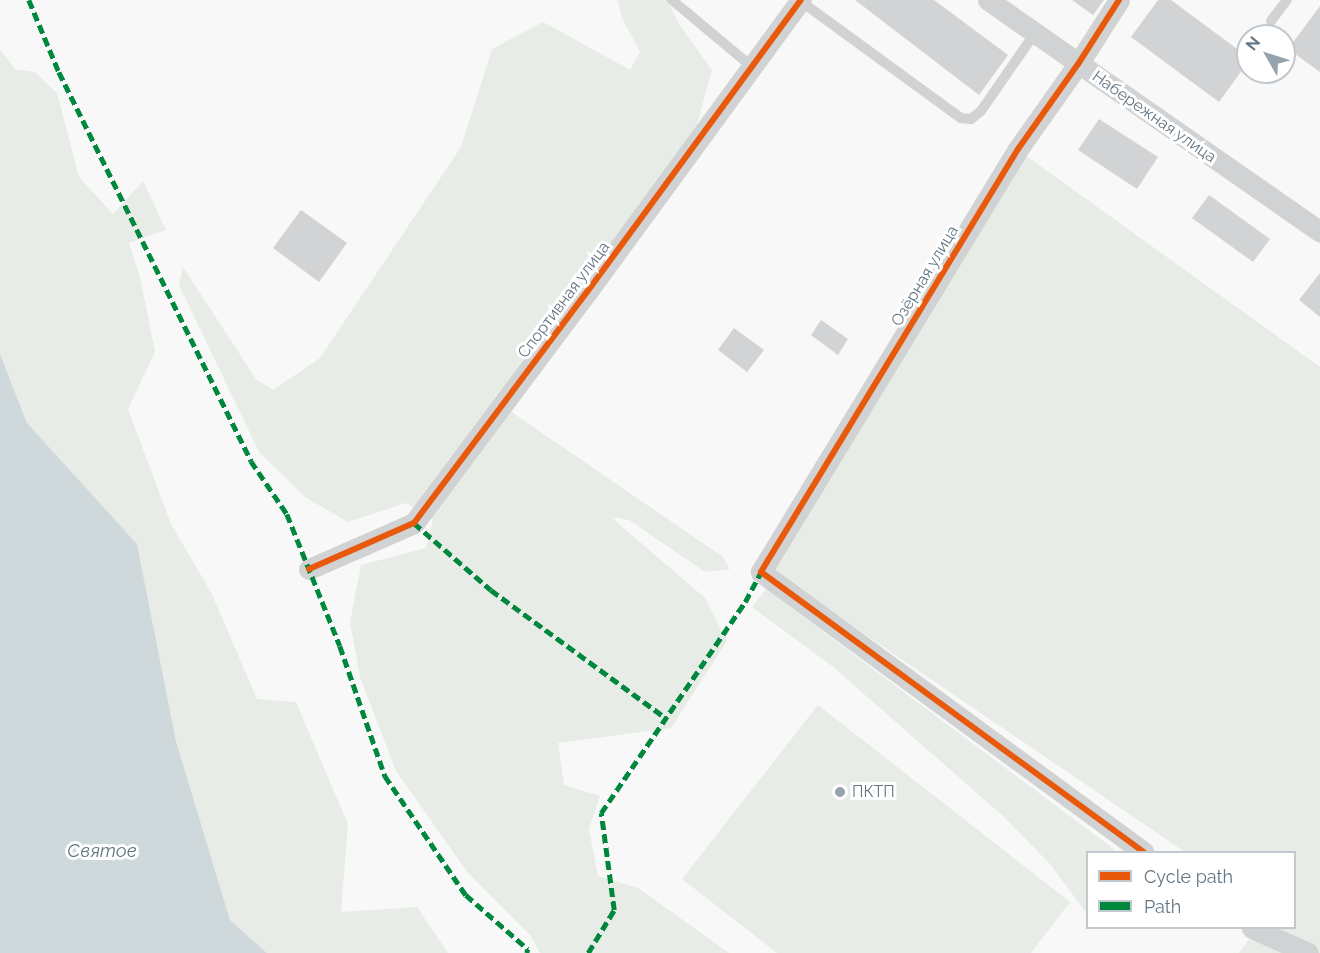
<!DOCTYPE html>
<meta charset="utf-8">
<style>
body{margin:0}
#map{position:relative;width:1320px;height:953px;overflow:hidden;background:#f8f8f8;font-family:Raleway,sans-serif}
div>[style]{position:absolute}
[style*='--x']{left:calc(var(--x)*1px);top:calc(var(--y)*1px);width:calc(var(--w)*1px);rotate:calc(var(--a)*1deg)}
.green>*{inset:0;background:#e8ece6}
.water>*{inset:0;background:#cfd8db}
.building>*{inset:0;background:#d2d3d4}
.lane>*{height:10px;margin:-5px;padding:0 5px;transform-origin:5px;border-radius:5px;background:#d1d2d3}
.street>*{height:21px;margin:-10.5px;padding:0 10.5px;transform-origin:10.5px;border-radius:10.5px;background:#d1d2d3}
.quiet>*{height:4.5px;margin-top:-2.25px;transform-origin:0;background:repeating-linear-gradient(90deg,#00873e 0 9px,transparent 0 13.5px)}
.cycleway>*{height:6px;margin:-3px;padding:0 3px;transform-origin:3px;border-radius:3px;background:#e8590c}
.dots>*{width:16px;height:16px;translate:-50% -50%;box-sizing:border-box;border:3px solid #fff;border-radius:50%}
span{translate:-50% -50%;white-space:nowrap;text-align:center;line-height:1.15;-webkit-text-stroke:6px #fff;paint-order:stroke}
.street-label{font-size:16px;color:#637684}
.poi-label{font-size:16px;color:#637684}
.left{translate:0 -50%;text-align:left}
.water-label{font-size:18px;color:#5e767d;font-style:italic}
.legend{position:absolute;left:1086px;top:851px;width:210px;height:78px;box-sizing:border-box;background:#fff;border:2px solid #c1c8ce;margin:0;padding:8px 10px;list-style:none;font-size:18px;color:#637684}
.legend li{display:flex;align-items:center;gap:12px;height:30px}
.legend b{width:30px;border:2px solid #c1c8ce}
.north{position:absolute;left:1236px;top:24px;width:60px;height:60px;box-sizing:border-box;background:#fff;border:2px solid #c1c8ce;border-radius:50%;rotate:309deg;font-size:16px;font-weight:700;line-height:24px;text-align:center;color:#637684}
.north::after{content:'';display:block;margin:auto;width:21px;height:27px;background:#97a4ad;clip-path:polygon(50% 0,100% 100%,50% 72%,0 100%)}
</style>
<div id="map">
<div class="green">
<i style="clip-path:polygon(617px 0,667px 0,679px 24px,712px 70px,686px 165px,510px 403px,513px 413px,723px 557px,730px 569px,705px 572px,629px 520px,611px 517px,705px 598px,727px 641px,671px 728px,558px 743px,564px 785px,600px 796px,589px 829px,598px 876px,638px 888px,729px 953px,540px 953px,531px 936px,468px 873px,396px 771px,360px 677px,350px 622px,361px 565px,426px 548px,433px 520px,406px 503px,348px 522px,305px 497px,259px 452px,179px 285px,183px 267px,256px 379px,273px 390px,320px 358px,461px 147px,492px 49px,543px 22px,630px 70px,640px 52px,622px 18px)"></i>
<i style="clip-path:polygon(0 49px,15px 69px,35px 72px,57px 93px,79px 177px,113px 214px,143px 181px,166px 230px,129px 243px,140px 277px,155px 352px,128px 409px,171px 524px,212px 594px,257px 699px,296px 702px,348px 824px,341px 912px,417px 907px,448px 953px,267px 953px,230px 920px,176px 741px,137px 544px,27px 423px,0 354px)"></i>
<i style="clip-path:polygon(1025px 155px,1320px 367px,1320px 953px,1239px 953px,1257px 928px,1294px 928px,1294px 852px,1185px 852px,772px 571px)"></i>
<i style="clip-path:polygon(766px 589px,1118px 852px,1088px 852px,1087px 914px,1050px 864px,1003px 816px,832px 666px,752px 607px)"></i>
<i style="clip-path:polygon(818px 705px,1070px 902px,1031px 953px,777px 953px,682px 879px)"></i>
</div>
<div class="water">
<i style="clip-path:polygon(0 354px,27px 423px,137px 544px,176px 741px,230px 920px,267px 953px,0 953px)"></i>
</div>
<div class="building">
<i style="clip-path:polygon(855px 0,934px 0,1008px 55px,979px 95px)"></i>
<i style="clip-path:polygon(1072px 0,1104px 0,1093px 15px)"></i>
<i style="clip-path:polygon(1158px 0,1171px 0,1248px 57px,1248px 62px,1219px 102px,1131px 37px)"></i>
<i style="clip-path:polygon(1320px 6px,1320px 72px,1288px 49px)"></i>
<i style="clip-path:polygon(1099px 119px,1158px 157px,1137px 189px,1078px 150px)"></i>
<i style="clip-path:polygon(1209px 195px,1270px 239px,1253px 262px,1192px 218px)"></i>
<i style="clip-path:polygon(301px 210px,347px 243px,319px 282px,273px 248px)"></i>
<i style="clip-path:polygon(1320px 273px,1320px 317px,1299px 300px)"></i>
<i style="clip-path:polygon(821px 320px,848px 339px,838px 355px,811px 335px)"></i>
<i style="clip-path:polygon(734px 328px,764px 350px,747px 372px,718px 350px)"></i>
</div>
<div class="lane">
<i style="--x:672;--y:0;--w:104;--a:39.9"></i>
<i style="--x:799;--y:0;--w:200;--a:36.1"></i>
<i style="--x:961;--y:118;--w:10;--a:6"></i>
<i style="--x:971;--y:119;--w:13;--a:-39"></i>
<i style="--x:981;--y:111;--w:95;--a:-55.3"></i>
<i style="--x:1271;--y:21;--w:26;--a:-53"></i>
</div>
<div class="street">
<i style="--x:988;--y:0;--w:405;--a:34.9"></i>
<i style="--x:1119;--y:0;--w:76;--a:122.6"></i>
<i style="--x:1078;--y:64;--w:104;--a:125.2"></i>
<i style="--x:1018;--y:149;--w:495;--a:121.3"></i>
<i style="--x:761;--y:572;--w:474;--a:36.2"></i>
<i style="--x:309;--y:569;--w:115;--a:-23.7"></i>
<i style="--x:414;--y:523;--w:289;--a:-53.2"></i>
<i style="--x:587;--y:292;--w:362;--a:-53.8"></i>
<i style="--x:1252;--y:928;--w:61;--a:24.1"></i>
</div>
<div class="quiet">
<i style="--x:29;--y:0;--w:78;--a:67.4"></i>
<i style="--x:59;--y:72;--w:434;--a:63.7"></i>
<i style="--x:251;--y:461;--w:64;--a:55.8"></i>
<i style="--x:287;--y:514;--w:142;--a:68.1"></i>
<i style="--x:340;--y:646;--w:138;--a:70.9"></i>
<i style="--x:385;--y:776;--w:144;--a:55.8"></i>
<i style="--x:466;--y:895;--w:82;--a:41.1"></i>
<i style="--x:528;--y:949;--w:4;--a:104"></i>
<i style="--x:414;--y:523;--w:102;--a:41"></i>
<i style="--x:491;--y:590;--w:217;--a:36.2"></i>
<i style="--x:588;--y:953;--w:50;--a:-58.8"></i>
<i style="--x:614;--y:910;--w:98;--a:-97.6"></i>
<i style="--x:601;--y:813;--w:255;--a:-55.7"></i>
<i style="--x:745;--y:602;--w:34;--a:-62"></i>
</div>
<div class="cycleway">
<i style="--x:1119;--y:0;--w:76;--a:122.6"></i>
<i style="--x:1078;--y:64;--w:104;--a:125.2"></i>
<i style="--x:1018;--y:149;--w:495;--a:121.3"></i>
<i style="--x:761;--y:572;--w:474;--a:36.2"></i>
<i style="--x:309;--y:569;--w:115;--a:-23.7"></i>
<i style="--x:414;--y:523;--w:289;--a:-53.2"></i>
<i style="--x:587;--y:292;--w:362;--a:-53.8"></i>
</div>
<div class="dots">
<i style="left:840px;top:792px;background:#97a4ad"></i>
</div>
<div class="street-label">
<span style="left:1154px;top:117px;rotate:35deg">Набережная улица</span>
<span style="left:925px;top:276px;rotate:-59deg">Озёрная улица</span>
<span style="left:564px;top:300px;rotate:-53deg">Спортивная улица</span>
</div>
<div class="poi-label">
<span class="left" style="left:852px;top:792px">ПКТП</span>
</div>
<div class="water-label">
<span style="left:102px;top:851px">Святое</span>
</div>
<ul class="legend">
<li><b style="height:8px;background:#e8590c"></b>Cycle path</li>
<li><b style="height:8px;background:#00873e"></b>Path</li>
</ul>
<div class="north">N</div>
</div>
